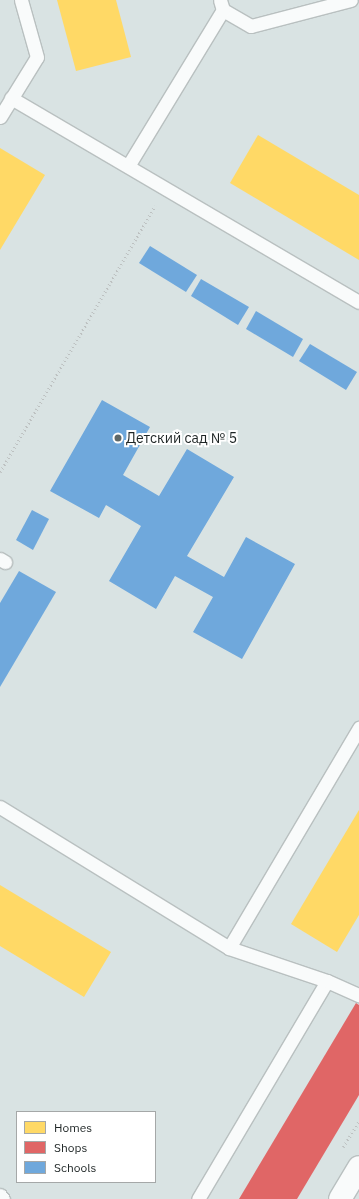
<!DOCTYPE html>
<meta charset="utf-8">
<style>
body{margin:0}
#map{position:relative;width:359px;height:1199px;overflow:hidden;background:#d9e3e3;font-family:"IBM Plex Sans",sans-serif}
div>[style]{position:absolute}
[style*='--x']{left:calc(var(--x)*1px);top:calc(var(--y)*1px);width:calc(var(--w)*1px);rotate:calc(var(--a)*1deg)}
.homes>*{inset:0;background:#ffd966}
.shops>*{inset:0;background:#e06666}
.schools>*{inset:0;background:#6fa8dc}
.path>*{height:2.5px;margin-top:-1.25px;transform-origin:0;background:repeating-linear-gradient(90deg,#bdc1c1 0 1px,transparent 0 4px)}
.roads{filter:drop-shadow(1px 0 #b9c0c0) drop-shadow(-1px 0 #b9c0c0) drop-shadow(0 1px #b9c0c0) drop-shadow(0 -1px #b9c0c0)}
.lane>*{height:13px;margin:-6.5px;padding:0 6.5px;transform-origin:6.5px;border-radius:6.5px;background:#f9fbfb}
.secondary>*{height:22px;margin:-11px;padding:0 11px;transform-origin:11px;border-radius:11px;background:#f9fbfb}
.dots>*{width:11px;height:11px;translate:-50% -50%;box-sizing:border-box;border:2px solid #fff;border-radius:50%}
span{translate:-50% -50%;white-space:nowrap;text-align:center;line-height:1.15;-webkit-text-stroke:4px #fff;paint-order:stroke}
.poi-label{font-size:14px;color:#1e2525}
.left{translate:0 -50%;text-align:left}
.legend{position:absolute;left:16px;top:1111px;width:140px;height:72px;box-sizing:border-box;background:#fff;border:1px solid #a5a8a8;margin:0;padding:5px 7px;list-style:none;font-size:12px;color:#1e2525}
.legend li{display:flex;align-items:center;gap:8px;height:20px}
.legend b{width:20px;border:1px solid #a5a8a8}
</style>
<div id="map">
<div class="homes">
<i style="clip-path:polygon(57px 0,116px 0,131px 57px,76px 71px)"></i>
<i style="clip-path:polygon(258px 135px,359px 195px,359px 260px,230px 183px)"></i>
<i style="clip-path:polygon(0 148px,45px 175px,0 250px)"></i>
<i style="clip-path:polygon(359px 810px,359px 915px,337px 952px,291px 924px)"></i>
<i style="clip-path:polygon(0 885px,111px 952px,84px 997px,0 946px)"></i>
</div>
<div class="shops">
<i style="clip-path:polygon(356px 1003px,359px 1005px,359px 1095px,297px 1199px,239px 1199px)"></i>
</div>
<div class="schools">
<i style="clip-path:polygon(150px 246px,197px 275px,186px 292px,139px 263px)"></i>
<i style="clip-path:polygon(201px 279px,249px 307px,238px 325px,191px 296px)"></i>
<i style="clip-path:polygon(256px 311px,303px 339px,293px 357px,246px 329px)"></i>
<i style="clip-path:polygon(310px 344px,357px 372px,346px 390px,299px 361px)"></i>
<i style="clip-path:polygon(102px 400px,150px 427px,123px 475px,159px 496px,187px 449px,234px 477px,187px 556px,224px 577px,246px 537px,295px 564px,242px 659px,193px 632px,213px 597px,175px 576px,156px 609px,109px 581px,141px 526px,106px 505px,99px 518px,50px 491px)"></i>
<i style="clip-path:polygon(32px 510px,49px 519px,33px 550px,16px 540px)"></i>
<i style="clip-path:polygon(19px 571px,56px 592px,0 687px,0 603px)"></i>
</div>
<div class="path">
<i style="--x:0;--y:472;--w:308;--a:-59.8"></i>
<i style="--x:343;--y:1147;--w:31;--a:-58"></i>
</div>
<div class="roads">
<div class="lane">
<i style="--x:223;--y:10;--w:32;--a:30"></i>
<i style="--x:251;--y:26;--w:103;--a:-14.6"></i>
<i style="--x:11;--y:98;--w:403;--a:30.4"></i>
<i style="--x:0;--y:117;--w:70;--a:-58.3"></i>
<i style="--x:37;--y:57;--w:59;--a:-105.7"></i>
<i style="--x:128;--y:166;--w:183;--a:-58.7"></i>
<i style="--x:223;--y:10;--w:10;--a:-107"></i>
<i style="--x:0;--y:559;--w:6;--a:31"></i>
<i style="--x:0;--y:807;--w:269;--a:31.6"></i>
<i style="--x:229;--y:948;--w:103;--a:18.6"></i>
<i style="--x:327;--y:981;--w:253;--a:120.6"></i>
<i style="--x:229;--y:948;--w:256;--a:-59.4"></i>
<i style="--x:327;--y:981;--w:35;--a:24"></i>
<i style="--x:0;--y:1195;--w:5;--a:53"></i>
</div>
<div class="secondary">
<i style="--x:340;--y:1199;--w:37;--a:-59"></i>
</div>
</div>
<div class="dots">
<i style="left:118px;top:438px;background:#5f6868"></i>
</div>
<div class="poi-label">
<span class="left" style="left:126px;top:438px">Детский сад № 5</span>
</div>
<ul class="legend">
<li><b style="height:11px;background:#ffd966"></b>Homes</li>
<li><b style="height:11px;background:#e06666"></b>Shops</li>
<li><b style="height:11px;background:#6fa8dc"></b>Schools</li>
</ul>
</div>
